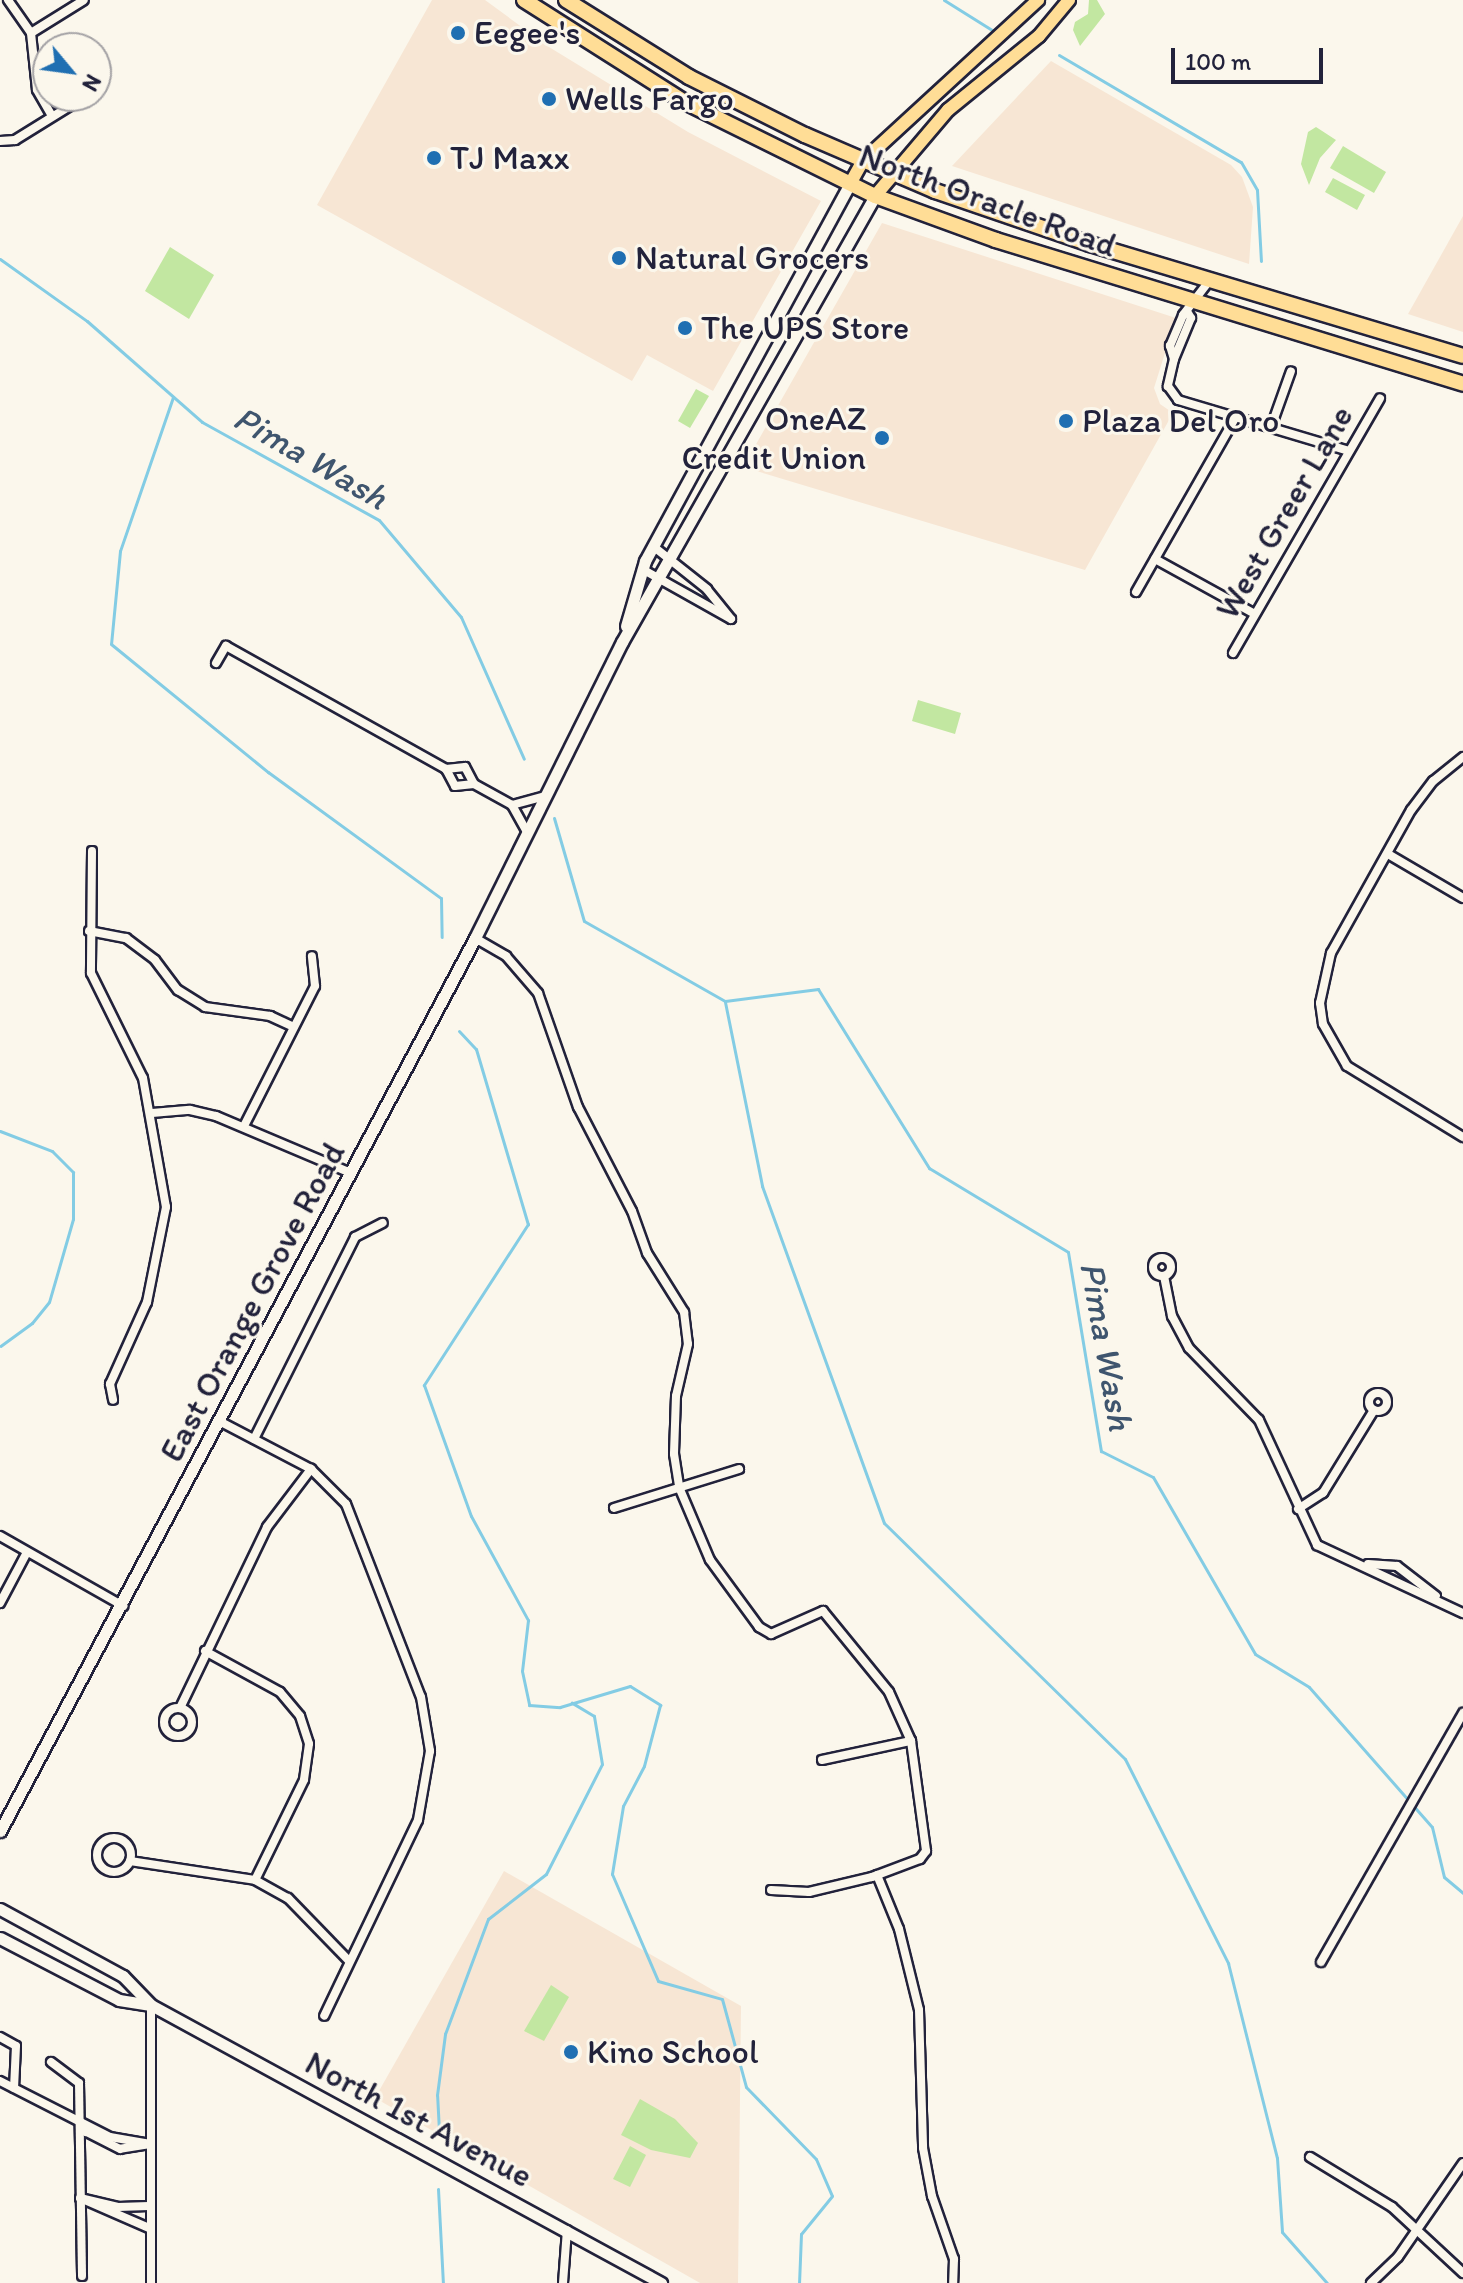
<!DOCTYPE html>
<style>
body{margin:0}
#map{position:relative;width:1463px;height:2283px;overflow:hidden;background:#fbf7ec;font-family:Itim,sans-serif}
div>[style]{position:absolute}
[style*='--x']{left:calc(var(--x)*1px);top:calc(var(--y)*1px);width:calc(var(--w)*1px);rotate:calc(var(--a)*1deg)}
.built>*{inset:0;background:#f7e6d4}
.green>*{inset:0;background:#c2e7a1}
.stream>*{height:3px;margin:-1.5px;padding:0 1.5px;transform-origin:1.5px;border-radius:1.5px;background:#83cce4}
.roads{filter:drop-shadow(2px 0 #22223b) drop-shadow(-2px 0 #22223b) drop-shadow(0 2px #22223b) drop-shadow(0 -2px #22223b)}
.street>*{height:8px;margin:-4px;padding:0 4px;transform-origin:4px;border-radius:4px;background:#fbf7ec}
.street>.ring{margin:-4px;padding:0;box-sizing:content-box;background:none;border:8px solid #fbf7ec;border-radius:50%}
.secondary>*{height:11px;margin:-5.5px;padding:0 5.5px;transform-origin:5.5px;border-radius:5.5px;background:#fbf7ec}
.primary>*{height:12px;margin:-6px;padding:0 6px;transform-origin:6px;border-radius:6px;background:#ffdd96}
.highway>*{height:14px;margin:-7px;padding:0 7px;transform-origin:7px;border-radius:7px;background:#ffdd96}
.dots>*{width:22px;height:22px;translate:-50% -50%;box-sizing:border-box;border:4px solid #fbf7ec;border-radius:50%}
span{translate:-50% -50%;white-space:nowrap;text-align:center;line-height:1.15;-webkit-text-stroke:6px #fbf7ec;paint-order:stroke}
.poi-label{font-size:34px;color:#22223b}
.left{translate:0 -50%;text-align:left}
.right{translate:-100% -50%;text-align:right}
.street-label{font-size:34px;color:#22223b}
.water-label{font-size:36px;color:#3f556e;font-style:italic}
.north{position:absolute;left:32px;top:32px;width:80px;height:80px;box-sizing:border-box;background:#fbf7ec;border:2px solid #a4a2a5;border-radius:50%;rotate:119deg;font-size:22px;font-weight:700;line-height:32px;text-align:center;color:#22223b}
.north::after{content:'';display:block;margin:auto;width:28px;height:36px;background:#1f6fb2;clip-path:polygon(50% 0,100% 100%,50% 72%,0 100%)}
.scale{position:absolute;left:1171px;top:48px;width:152px;height:36px;box-sizing:border-box;border:4px solid #22223b;border-top:0;padding-left:10px;font-size:24px;line-height:28px;white-space:nowrap;color:#22223b;-webkit-text-stroke:6px #fbf7ec;paint-order:stroke}
</style>
<div id="map">
<div class="built">
<i style="clip-path:polygon(432px 0,485px 0,549px 47px,688px 132px,821px 201px,713px 391px,647px 355px,632px 381px,317px 205px)"></i>
<i style="clip-path:polygon(1051px 61px,1231px 165px,1242px 177px,1253px 207px,1249px 264px,952px 166px)"></i>
<i style="clip-path:polygon(1463px 216px,1463px 332px,1408px 314px)"></i>
<i style="clip-path:polygon(882px 223px,1176px 318px,1154px 388px,1160px 404px,1173px 413px,1085px 570px,743px 467px)"></i>
<i style="clip-path:polygon(504px 1871px,741px 2006px,738px 2283px,700px 2283px,375px 2098px)"></i>
</div>
<div class="green">
<i style="clip-path:polygon(1089px 0,1097px 0,1105px 14px,1080px 46px,1073px 30px,1075px 22px,1088px 14px)"></i>
<i style="clip-path:polygon(1316px 127px,1336px 140px,1320px 158px,1309px 185px,1301px 164px,1308px 132px)"></i>
<i style="clip-path:polygon(1343px 146px,1386px 172px,1374px 193px,1330px 168px)"></i>
<i style="clip-path:polygon(1333px 178px,1365px 195px,1357px 210px,1325px 192px)"></i>
<i style="clip-path:polygon(170px 247px,214px 275px,189px 319px,145px 291px)"></i>
<i style="clip-path:polygon(696px 389px,709px 396px,690px 428px,678px 421px)"></i>
<i style="clip-path:polygon(918px 700px,961px 713px,955px 734px,912px 721px)"></i>
<i style="clip-path:polygon(551px 1985px,569px 1997px,544px 2041px,524px 2031px)"></i>
<i style="clip-path:polygon(640px 2099px,675px 2119px,698px 2143px,690px 2158px,651px 2150px,621px 2135px)"></i>
<i style="clip-path:polygon(630px 2146px,646px 2155px,630px 2187px,613px 2179px)"></i>
</div>
<div class="stream">
<i style="--x:944;--y:0;--w:57;--a:32"></i>
<i style="--x:1059;--y:55;--w:211;--a:30.5"></i>
<i style="--x:1241;--y:162;--w:32;--a:60"></i>
<i style="--x:1257;--y:190;--w:71;--a:86.8"></i>
<i style="--x:0;--y:259;--w:107;--a:35.5"></i>
<i style="--x:87;--y:321;--w:153;--a:41.3"></i>
<i style="--x:202;--y:422;--w:202;--a:29"></i>
<i style="--x:379;--y:520;--w:127;--a:49.8"></i>
<i style="--x:461;--y:617;--w:155;--a:66.1"></i>
<i style="--x:173;--y:397;--w:163;--a:109"></i>
<i style="--x:120;--y:551;--w:93;--a:95.5"></i>
<i style="--x:111;--y:644;--w:203;--a:39.2"></i>
<i style="--x:268;--y:772;--w:214;--a:36.1"></i>
<i style="--x:441;--y:898;--w:39;--a:89"></i>
<i style="--x:554;--y:818;--w:107;--a:73.8"></i>
<i style="--x:584;--y:921;--w:162;--a:29.6"></i>
<i style="--x:725;--y:1001;--w:94;--a:-7.4"></i>
<i style="--x:818;--y:989;--w:211;--a:58.2"></i>
<i style="--x:929;--y:1168;--w:162;--a:31.1"></i>
<i style="--x:1068;--y:1252;--w:202;--a:80.6"></i>
<i style="--x:1101;--y:1451;--w:58;--a:26.6"></i>
<i style="--x:1153;--y:1477;--w:204;--a:60"></i>
<i style="--x:1255;--y:1654;--w:63;--a:31.4"></i>
<i style="--x:1309;--y:1687;--w:186;--a:48.7"></i>
<i style="--x:1432;--y:1827;--w:51;--a:76.5"></i>
<i style="--x:1444;--y:1877;--w:25;--a:40"></i>
<i style="--x:725;--y:1002;--w:188;--a:78.6"></i>
<i style="--x:762;--y:1186;--w:358;--a:70.1"></i>
<i style="--x:884;--y:1523;--w:337;--a:44.4"></i>
<i style="--x:1125;--y:1759;--w:229;--a:63.2"></i>
<i style="--x:1228;--y:1963;--w:201;--a:75.9"></i>
<i style="--x:1277;--y:2158;--w:74;--a:86.1"></i>
<i style="--x:1282;--y:2232;--w:68;--a:48.6"></i>
<i style="--x:459;--y:1031;--w:25;--a:47"></i>
<i style="--x:476;--y:1049;--w:183;--a:73.5"></i>
<i style="--x:528;--y:1224;--w:192;--a:122.9"></i>
<i style="--x:424;--y:1385;--w:139;--a:70.3"></i>
<i style="--x:471;--y:1516;--w:119;--a:61.3"></i>
<i style="--x:528;--y:1620;--w:51;--a:96.7"></i>
<i style="--x:522;--y:1671;--w:35;--a:78"></i>
<i style="--x:529;--y:1705;--w:31;--a:4"></i>
<i style="--x:560;--y:1707;--w:73;--a:-16.7"></i>
<i style="--x:630;--y:1686;--w:36;--a:32"></i>
<i style="--x:660;--y:1705;--w:63;--a:104.7"></i>
<i style="--x:644;--y:1766;--w:45;--a:117.7"></i>
<i style="--x:623;--y:1806;--w:69;--a:99.2"></i>
<i style="--x:612;--y:1874;--w:116;--a:66.7"></i>
<i style="--x:658;--y:1981;--w:66;--a:15.7"></i>
<i style="--x:722;--y:1999;--w:91;--a:74.7"></i>
<i style="--x:746;--y:2087;--w:100;--a:45.8"></i>
<i style="--x:816;--y:2159;--w:40;--a:66.6"></i>
<i style="--x:832;--y:2196;--w:49;--a:129.2"></i>
<i style="--x:801;--y:2234;--w:49;--a:92.3"></i>
<i style="--x:0;--y:1131;--w:56;--a:21"></i>
<i style="--x:52;--y:1151;--w:30;--a:45"></i>
<i style="--x:73;--y:1172;--w:47;--a:90"></i>
<i style="--x:73;--y:1219;--w:86;--a:106.1"></i>
<i style="--x:49;--y:1302;--w:27;--a:129"></i>
<i style="--x:32;--y:1323;--w:39;--a:144"></i>
<i style="--x:439;--y:2131;--w:36;--a:-93"></i>
<i style="--x:437;--y:2095;--w:62;--a:-82.5"></i>
<i style="--x:445;--y:2034;--w:123;--a:-69.5"></i>
<i style="--x:488;--y:1919;--w:73;--a:-37.8"></i>
<i style="--x:546;--y:1874;--w:123;--a:-63"></i>
<i style="--x:602;--y:1764;--w:49;--a:-99.5"></i>
<i style="--x:594;--y:1716;--w:26;--a:-149"></i>
<i style="--x:438;--y:2189;--w:94;--a:87"></i>
</div>
<div class="roads">
<div class="street">
<i style="--x:8;--y:0;--w:40;--a:55.1"></i>
<i style="--x:31;--y:33;--w:57;--a:84"></i>
<i style="--x:37;--y:90;--w:30;--a:60"></i>
<i style="--x:31;--y:33;--w:62;--a:-31.9"></i>
<i style="--x:0;--y:141;--w:15;--a:-4"></i>
<i style="--x:15;--y:140;--w:84;--a:-31.8"></i>
<i style="--x:1188;--y:313;--w:6;--a:59"></i>
<i style="--x:1191;--y:318;--w:44;--a:112.5"></i>
<i style="--x:1174;--y:359;--w:14;--a:-107"></i>
<i style="--x:1170;--y:346;--w:34;--a:-67"></i>
<i style="--x:1183;--y:315;--w:44;--a:-52.4"></i>
<i style="--x:1174;--y:359;--w:28;--a:103"></i>
<i style="--x:1168;--y:386;--w:17;--a:54"></i>
<i style="--x:1178;--y:400;--w:178;--a:16.6"></i>
<i style="--x:1271;--y:427;--w:59;--a:-70.3"></i>
<i style="--x:1155;--y:559;--w:114;--a:28.8"></i>
<i style="--x:642;--y:569;--w:102;--a:29.3"></i>
<i style="--x:731;--y:619;--w:38;--a:-129"></i>
<i style="--x:707;--y:589;--w:69;--a:-141.5"></i>
<i style="--x:1136;--y:592;--w:202;--a:-60.3"></i>
<i style="--x:1233;--y:653;--w:294;--a:-60"></i>
<i style="--x:216;--y:663;--w:20;--a:-60"></i>
<i style="--x:226;--y:646;--w:252;--a:29.2"></i>
<i style="--x:446;--y:769;--w:19;--a:-6"></i>
<i style="--x:465;--y:767;--w:19;--a:62"></i>
<i style="--x:1463;--y:757;--w:38;--a:141"></i>
<i style="--x:1433;--y:781;--w:36;--a:127"></i>
<i style="--x:1411;--y:810;--w:164;--a:119.2"></i>
<i style="--x:1331;--y:953;--w:51;--a:102.4"></i>
<i style="--x:1320;--y:1003;--w:21;--a:82"></i>
<i style="--x:1323;--y:1024;--w:48;--a:60.3"></i>
<i style="--x:1347;--y:1066;--w:136;--a:31.5"></i>
<i style="--x:446;--y:769;--w:19;--a:62"></i>
<i style="--x:455;--y:786;--w:19;--a:-6"></i>
<i style="--x:474;--y:784;--w:43;--a:28.9"></i>
<i style="--x:512;--y:805;--w:33;--a:61"></i>
<i style="--x:512;--y:805;--w:35;--a:-15"></i>
<i style="--x:92;--y:851;--w:122;--a:90.5"></i>
<i style="--x:91;--y:973;--w:117;--a:63.7"></i>
<i style="--x:143;--y:1078;--w:131;--a:79.9"></i>
<i style="--x:166;--y:1207;--w:97;--a:101.3"></i>
<i style="--x:147;--y:1302;--w:90;--a:114.3"></i>
<i style="--x:110;--y:1384;--w:16;--a:79"></i>
<i style="--x:1388;--y:854;--w:87;--a:30.4"></i>
<i style="--x:89;--y:931;--w:38;--a:11"></i>
<i style="--x:126;--y:938;--w:36;--a:37"></i>
<i style="--x:155;--y:960;--w:38;--a:53"></i>
<i style="--x:178;--y:990;--w:32;--a:32"></i>
<i style="--x:205;--y:1007;--w:66;--a:7.9"></i>
<i style="--x:270;--y:1016;--w:26;--a:25"></i>
<i style="--x:475;--y:938;--w:36;--a:30"></i>
<i style="--x:506;--y:956;--w:49;--a:49.1"></i>
<i style="--x:538;--y:993;--w:121;--a:70.7"></i>
<i style="--x:578;--y:1107;--w:117;--a:62.6"></i>
<i style="--x:632;--y:1211;--w:45;--a:70.3"></i>
<i style="--x:647;--y:1253;--w:70;--a:57.9"></i>
<i style="--x:684;--y:1312;--w:32;--a:83"></i>
<i style="--x:688;--y:1344;--w:53;--a:103"></i>
<i style="--x:676;--y:1396;--w:58;--a:92"></i>
<i style="--x:674;--y:1454;--w:33;--a:81"></i>
<i style="--x:679;--y:1487;--w:79;--a:67"></i>
<i style="--x:710;--y:1560;--w:83;--a:53.8"></i>
<i style="--x:759;--y:1627;--w:14;--a:30"></i>
<i style="--x:152;--y:1113;--w:38;--a:-5"></i>
<i style="--x:190;--y:1110;--w:27;--a:13"></i>
<i style="--x:216;--y:1116;--w:147;--a:22.9"></i>
<i style="--x:244;--y:1126;--w:157;--a:-63.1"></i>
<i style="--x:315;--y:986;--w:30;--a:-96"></i>
<i class="ring" style="left:1153px;top:1258px;width:10px;height:10px"></i>
<i style="--x:1164;--y:1276;--w:41;--a:78.7"></i>
<i style="--x:1172;--y:1316;--w:36;--a:62"></i>
<i style="--x:1189;--y:1348;--w:100;--a:45.8"></i>
<i style="--x:1259;--y:1420;--w:138;--a:65.1"></i>
<i style="--x:1317;--y:1545;--w:161;--a:25"></i>
<i class="ring" style="left:1369px;top:1393px;width:10px;height:10px"></i>
<i style="--x:221;--y:1422;--w:102;--a:27.6"></i>
<i style="--x:311;--y:1469;--w:49;--a:45"></i>
<i style="--x:346;--y:1504;--w:207;--a:68.8"></i>
<i style="--x:421;--y:1697;--w:55;--a:80.5"></i>
<i style="--x:430;--y:1751;--w:70;--a:99.9"></i>
<i style="--x:418;--y:1820;--w:217;--a:115.6"></i>
<i style="--x:254;--y:1439;--w:226;--a:-63.4"></i>
<i style="--x:355;--y:1237;--w:31;--a:-27"></i>
<i style="--x:614;--y:1508;--w:131;--a:-17.3"></i>
<i style="--x:1298;--y:1509;--w:30;--a:-33"></i>
<i style="--x:1323;--y:1493;--w:97;--a:-58.4"></i>
<i style="--x:0;--y:1536;--w:142;--a:29.6"></i>
<i style="--x:1368;--y:1564;--w:29;--a:4"></i>
<i style="--x:1397;--y:1566;--w:49;--a:37.6"></i>
<i style="--x:0;--y:1603;--w:55;--a:-62"></i>
<i style="--x:823;--y:1611;--w:104;--a:50.8"></i>
<i style="--x:889;--y:1692;--w:54;--a:65.8"></i>
<i style="--x:911;--y:1741;--w:111;--a:82.2"></i>
<i style="--x:771;--y:1634;--w:57;--a:-23.9"></i>
<i style="--x:205;--y:1651;--w:85;--a:28.7"></i>
<i style="--x:280;--y:1692;--w:31;--a:50"></i>
<i style="--x:300;--y:1716;--w:29;--a:72"></i>
<i style="--x:309;--y:1744;--w:36;--a:98"></i>
<i style="--x:304;--y:1780;--w:111;--a:116.1"></i>
<i style="--x:180;--y:1708;--w:201;--a:-64.3"></i>
<i style="--x:267;--y:1527;--w:73;--a:-52.8"></i>
<i class="ring" style="left:164px;top:1708px;width:20px;height:20px"></i>
<i style="--x:822;--y:1760;--w:91;--a:-12.1"></i>
<i class="ring" style="left:97px;top:1838px;width:26px;height:26px"></i>
<i style="--x:130;--y:1861;--w:126;--a:8.6"></i>
<i style="--x:255;--y:1880;--w:38;--a:29"></i>
<i style="--x:288;--y:1898;--w:88;--a:45.9"></i>
<i style="--x:877;--y:1875;--w:58;--a:67.8"></i>
<i style="--x:899;--y:1929;--w:83;--a:76.1"></i>
<i style="--x:919;--y:2010;--w:138;--a:88.3"></i>
<i style="--x:923;--y:2148;--w:49;--a:79.4"></i>
<i style="--x:932;--y:2196;--w:67;--a:70.8"></i>
<i style="--x:954;--y:2259;--w:24;--a:92"></i>
<i style="--x:771;--y:1890;--w:38;--a:3"></i>
<i style="--x:809;--y:1892;--w:65;--a:-13.4"></i>
<i style="--x:872;--y:1877;--w:51;--a:-20.6"></i>
<i style="--x:920;--y:1859;--w:10;--a:-53"></i>
<i style="--x:1321;--y:1962;--w:287;--a:-60.3"></i>
<i style="--x:151;--y:2005;--w:278;--a:90"></i>
<i style="--x:0;--y:2037;--w:18;--a:29"></i>
<i style="--x:16;--y:2046;--w:42;--a:92.7"></i>
<i style="--x:51;--y:2062;--w:35;--a:37"></i>
<i style="--x:79;--y:2083;--w:193;--a:89.1"></i>
<i style="--x:0;--y:2081;--w:123;--a:27"></i>
<i style="--x:110;--y:2137;--w:41;--a:9.9"></i>
<i style="--x:150;--y:2144;--w:30;--a:171"></i>
<i style="--x:120;--y:2149;--w:38;--a:-153"></i>
<i style="--x:86;--y:2132;--w:10;--a:-119"></i>
<i style="--x:1310;--y:2157;--w:96;--a:31.4"></i>
<i style="--x:1392;--y:2207;--w:97;--a:42.9"></i>
<i style="--x:149;--y:2228;--w:75;--a:-156.5"></i>
<i style="--x:80;--y:2198;--w:39;--a:13"></i>
<i style="--x:118;--y:2207;--w:31;--a:-2"></i>
<i style="--x:563;--y:2283;--w:53;--a:-85.7"></i>
<i style="--x:1371;--y:2283;--w:37;--a:-44"></i>
<i style="--x:1398;--y:2257;--w:114;--a:-55.3"></i>
</div>
<div class="secondary">
<i style="--x:626;--y:626;--w:68;--a:-73.7"></i>
<i style="--x:645;--y:561;--w:429;--a:-61.5"></i>
<i style="--x:0;--y:1831;--w:1011;--a:-61.99"></i>
<i style="--x:475;--y:938;--w:330;--a:-63.6"></i>
<i style="--x:622;--y:642;--w:513;--a:-60.44"></i>
<i style="--x:0;--y:1909;--w:140;--a:28.6"></i>
<i style="--x:123;--y:1976;--w:40;--a:46"></i>
<i style="--x:0;--y:1938;--w:134;--a:27.5"></i>
<i style="--x:119;--y:2000;--w:32;--a:9"></i>
<i style="--x:151;--y:2005;--w:581;--a:28.59"></i>
</div>
<div class="primary">
<i style="--x:850;--y:184;--w:26;--a:-61"></i>
<i style="--x:863;--y:161;--w:238;--a:-42.6"></i>
<i style="--x:875;--y:196;--w:113;--a:-49.7"></i>
<i style="--x:948;--y:110;--w:117;--a:-39.1"></i>
<i style="--x:1039;--y:36;--w:47;--a:-50.2"></i>
</div>
<div class="highway">
<i style="--x:524;--y:0;--w:191;--a:32.4"></i>
<i style="--x:685;--y:102;--w:212;--a:26.3"></i>
<i style="--x:875;--y:196;--w:129;--a:20"></i>
<i style="--x:996;--y:240;--w:489;--a:17.1"></i>
<i style="--x:566;--y:0;--w:145;--a:32"></i>
<i style="--x:689;--y:77;--w:130;--a:26.6"></i>
<i style="--x:805;--y:135;--w:142;--a:23.3"></i>
<i style="--x:935;--y:191;--w:164;--a:18.9"></i>
<i style="--x:1090;--y:244;--w:389;--a:16.7"></i>
</div>
</div>
<div class="dots">
<i style="left:458px;top:33px;background:#1f6fb2"></i>
<i style="left:549px;top:99px;background:#1f6fb2"></i>
<i style="left:434px;top:158px;background:#1f6fb2"></i>
<i style="left:619px;top:258px;background:#1f6fb2"></i>
<i style="left:685px;top:328px;background:#1f6fb2"></i>
<i style="left:1066px;top:421px;background:#1f6fb2"></i>
<i style="left:882px;top:438px;background:#1f6fb2"></i>
<i style="left:571px;top:2052px;background:#1f6fb2"></i>
</div>
<div class="poi-label">
<span class="left" style="left:474px;top:33px">Eegee's</span>
<span class="left" style="left:565px;top:99px">Wells Fargo</span>
<span class="left" style="left:450px;top:158px">TJ Maxx</span>
<span class="left" style="left:635px;top:258px">Natural Grocers</span>
<span class="left" style="left:701px;top:328px">The UPS Store</span>
<span class="right" style="left:866px;top:438px">OneAZ<br>Credit Union</span>
<span class="left" style="left:1082px;top:421px">Plaza Del Oro</span>
<span class="left" style="left:587px;top:2052px">Kino School</span>
</div>
<div class="street-label">
<span style="left:988px;top:200px;rotate:20deg">North Oracle Road</span>
<span style="left:1284px;top:512px;rotate:-60deg">West Greer Lane</span>
<span style="left:252px;top:1302px;rotate:-62deg">East Orange Grove Road</span>
<span style="left:419px;top:2119px;rotate:28deg">North 1st Avenue</span>
</div>
<div class="water-label">
<span style="left:311px;top:457px;rotate:30deg">Pima Wash</span>
<span style="left:1107px;top:1346px;rotate:80deg">Pima Wash</span>
</div>
<div class="north">N</div>
<div class="scale">100 m</div>
</div>
